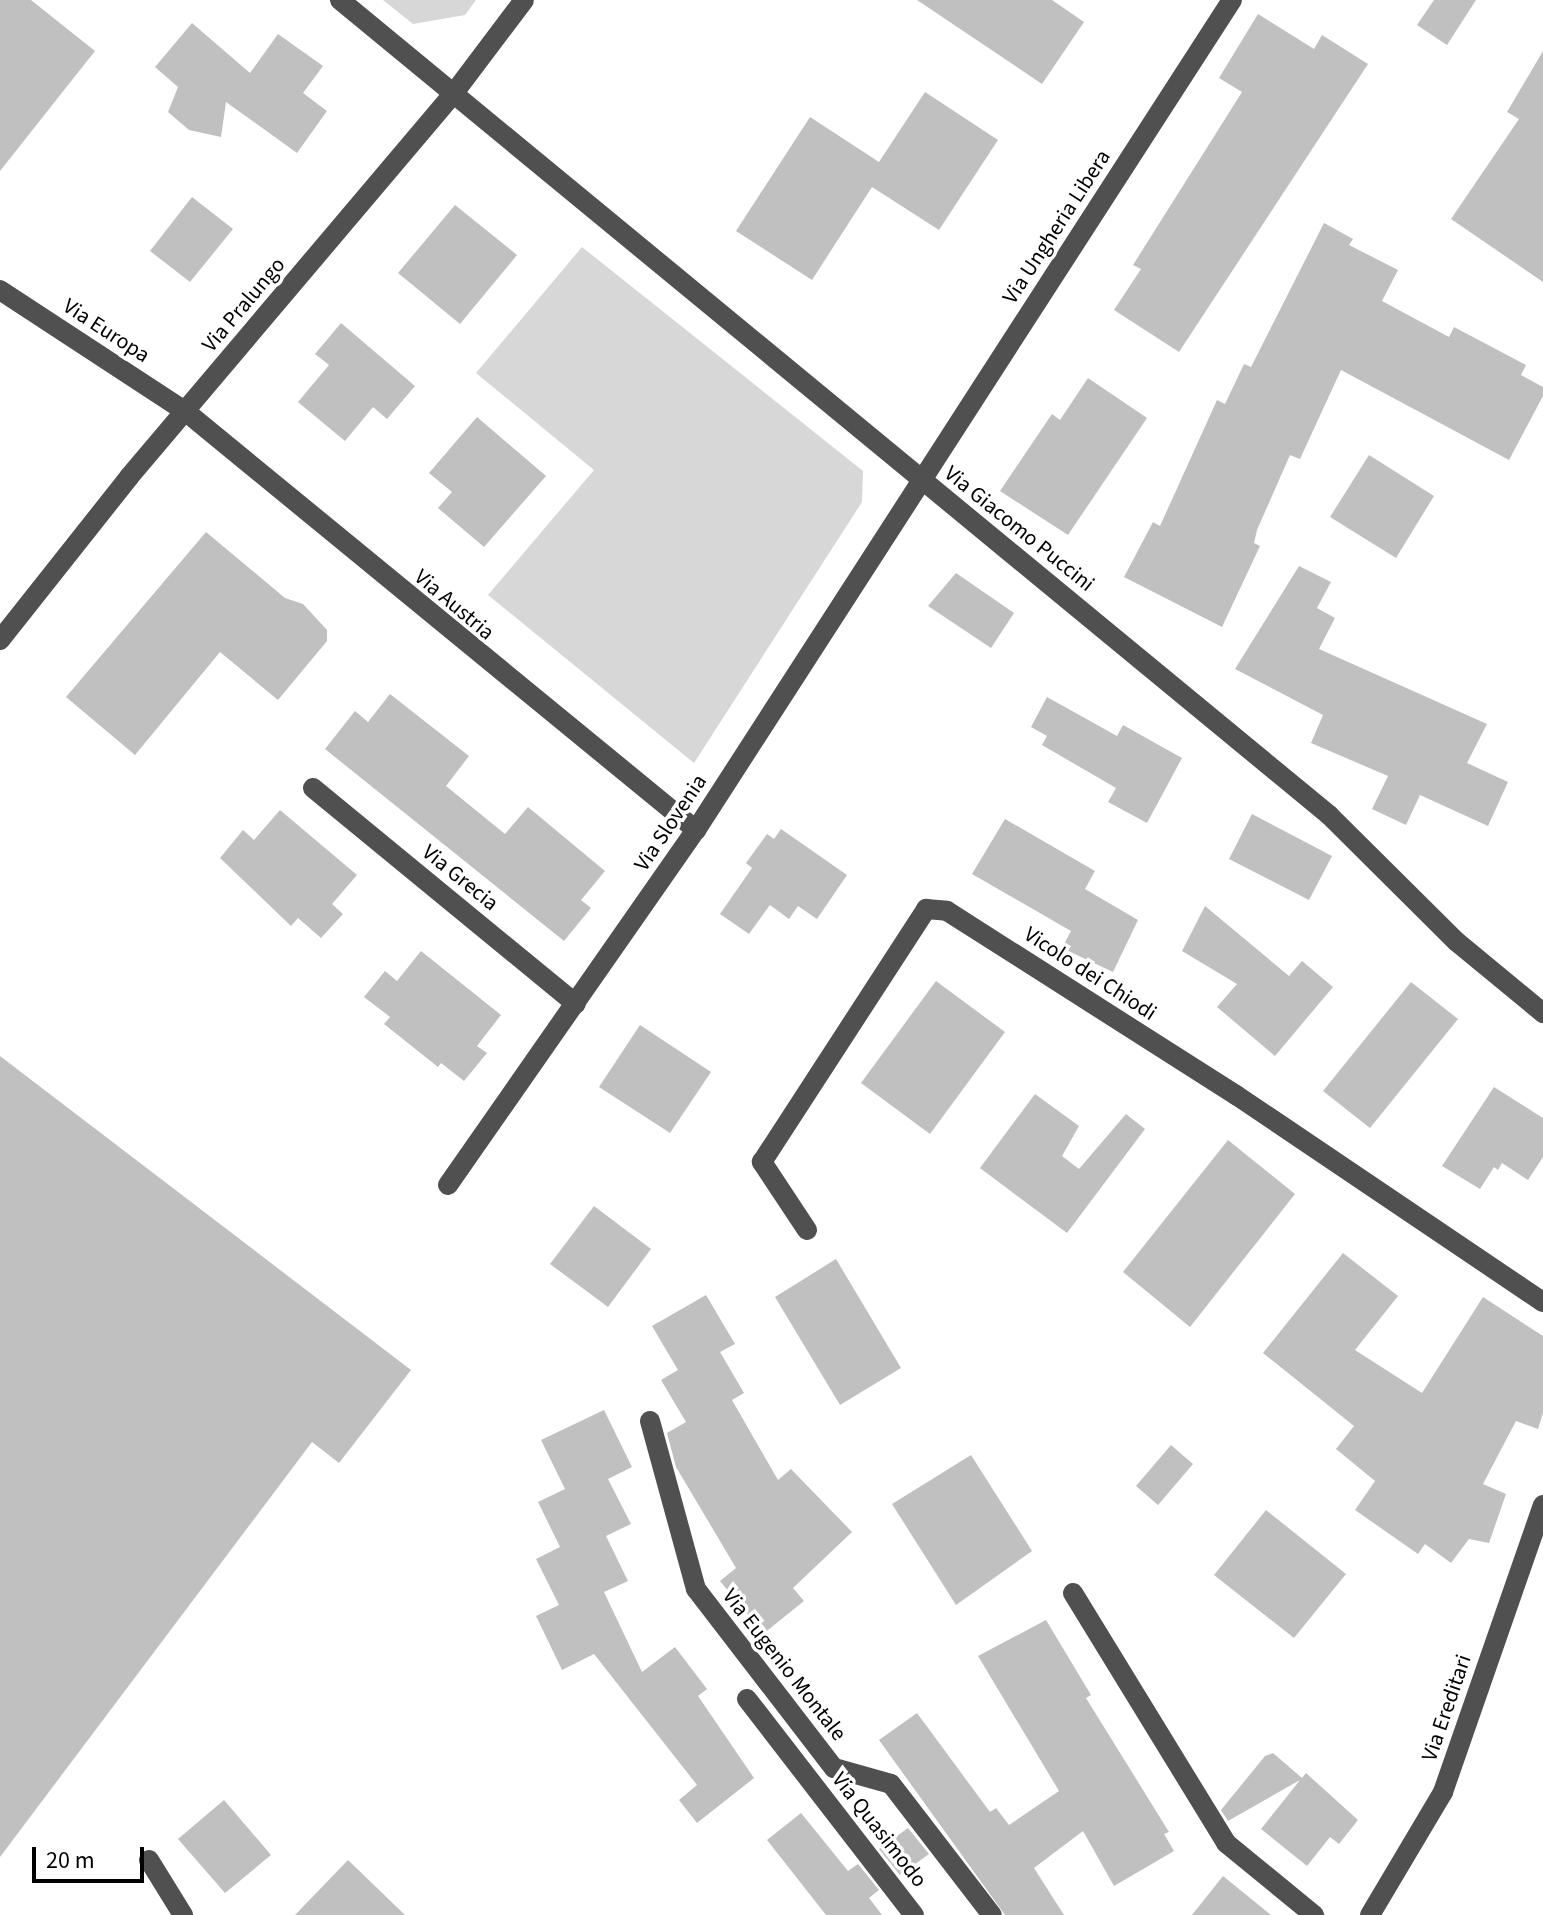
<!DOCTYPE html>
<style>
body{margin:0}
#map{position:relative;width:1543px;height:1915px;overflow:hidden;background:#fff;font-family:"Source Sans 3",sans-serif}
div>[style]{position:absolute}
[style*='--x']{left:calc(var(--x)*1px);top:calc(var(--y)*1px);width:calc(var(--w)*1px);rotate:calc(var(--a)*1deg)}
.green>*{inset:0;background:#d7d7d7}
.building>*{inset:0;background:#c0c0c0}
.minor>*{height:20px;margin:-10px;padding:0 10px;transform-origin:10px;border-radius:10px;background:#505050}
span{translate:-50% -50%;white-space:nowrap;text-align:center;line-height:1.15;-webkit-text-stroke:7px #fff;paint-order:stroke}
.street-label{font-size:22px;color:#000}
.scale{position:absolute;left:32px;top:1847px;width:112px;height:36px;box-sizing:border-box;border:4px solid #000;border-top:0;padding-left:10px;font-size:24px;line-height:28px;white-space:nowrap;color:#000;-webkit-text-stroke:6px #fff;paint-order:stroke}
</style>
<div id="map">
<div class="green">
<i style="clip-path:polygon(383px 0,476px 0,465px 15px,413px 24px)"></i>
<i style="clip-path:polygon(582px 247px,863px 471px,862px 502px,694px 763px,488px 595px,594px 470px,476px 373px)"></i>
</div>
<div class="building">
<i style="clip-path:polygon(0 0,31px 0,95px 51px,0 171px)"></i>
<i style="clip-path:polygon(917px 0,1052px 0,1084px 22px,1042px 84px)"></i>
<i style="clip-path:polygon(1434px 0,1476px 0,1447px 45px,1417px 25px)"></i>
<i style="clip-path:polygon(1258px 14px,1314px 49px,1322px 35px,1368px 64px,1179px 352px,1114px 310px,1141px 269px,1133px 265px,1242px 92px,1219px 78px)"></i>
<i style="clip-path:polygon(192px 23px,250px 73px,278px 34px,323px 66px,303px 93px,327px 111px,297px 153px,226px 102px,221px 137px,189px 130px,168px 112px,178px 87px,155px 67px)"></i>
<i style="clip-path:polygon(1543px 51px,1543px 282px,1451px 219px,1519px 119px,1507px 112px)"></i>
<i style="clip-path:polygon(925px 92px,998px 140px,939px 230px,872px 187px,812px 280px,736px 231px,810px 117px,879px 162px)"></i>
<i style="clip-path:polygon(192px 197px,233px 229px,190px 282px,150px 251px)"></i>
<i style="clip-path:polygon(455px 205px,517px 255px,460px 324px,398px 273px)"></i>
<i style="clip-path:polygon(1324px 223px,1353px 239px,1349px 245px,1398px 270px,1382px 301px,1449px 337px,1454px 327px,1526px 365px,1521px 375px,1543px 387px,1543px 396px,1509px 460px,1341px 370px,1300px 459px,1290px 455px,1257px 530px,1254px 543px,1260px 546px,1222px 627px,1124px 577px,1153px 522px,1160px 526px,1217px 400px,1225px 404px,1244px 364px,1251px 367px)"></i>
<i style="clip-path:polygon(341px 323px,415px 386px,387px 419px,373px 407px,345px 441px,298px 402px,329px 365px,315px 354px)"></i>
<i style="clip-path:polygon(1088px 378px,1147px 418px,1068px 535px,1000px 491px,1052px 414px,1060px 420px)"></i>
<i style="clip-path:polygon(477px 417px,546px 476px,484px 547px,438px 508px,452px 492px,429px 473px)"></i>
<i style="clip-path:polygon(1369px 455px,1434px 496px,1396px 558px,1330px 517px)"></i>
<i style="clip-path:polygon(206px 532px,285px 598px,303px 604px,327px 630px,327px 641px,278px 700px,220px 652px,135px 755px,66px 697px)"></i>
<i style="clip-path:polygon(1299px 566px,1331px 582px,1317px 608px,1335px 618px,1319px 649px,1487px 724px,1467px 763px,1508px 782px,1488px 826px,1420px 795px,1406px 825px,1372px 809px,1388px 776px,1311px 743px,1323px 715px,1235px 669px)"></i>
<i style="clip-path:polygon(956px 573px,1014px 613px,991px 648px,928px 606px)"></i>
<i style="clip-path:polygon(390px 694px,469px 756px,446px 786px,505px 834px,528px 807px,605px 871px,581px 900px,591px 908px,564px 941px,325px 749px,355px 711px,368px 722px)"></i>
<i style="clip-path:polygon(1047px 697px,1117px 736px,1123px 725px,1182px 758px,1147px 823px,1108px 802px,1116px 788px,1042px 745px,1047px 736px,1031px 727px)"></i>
<i style="clip-path:polygon(280px 810px,357px 875px,332px 904px,343px 914px,321px 938px,298px 918px,291px 926px,220px 858px,243px 830px,254px 840px)"></i>
<i style="clip-path:polygon(1252px 814px,1332px 856px,1309px 900px,1229px 859px)"></i>
<i style="clip-path:polygon(1005px 819px,1095px 871px,1085px 889px,1138px 920px,1113px 972px,1062px 948px,1071px 931px,972px 874px)"></i>
<i style="clip-path:polygon(781px 829px,847px 875px,817px 919px,798px 906px,789px 919px,770px 905px,749px 934px,720px 914px,752px 868px,746px 863px,767px 834px,774px 839px)"></i>
<i style="clip-path:polygon(1205px 906px,1289px 976px,1302px 961px,1333px 987px,1275px 1056px,1217px 1007px,1237px 984px,1182px 951px)"></i>
<i style="clip-path:polygon(421px 951px,501px 1015px,477px 1046px,487px 1053px,464px 1081px,441px 1063px,438px 1067px,384px 1024px,390px 1017px,364px 997px,385px 971px,397px 981px)"></i>
<i style="clip-path:polygon(936px 981px,1005px 1032px,930px 1134px,861px 1083px)"></i>
<i style="clip-path:polygon(1411px 982px,1458px 1019px,1370px 1128px,1323px 1091px)"></i>
<i style="clip-path:polygon(640px 1025px,711px 1072px,670px 1133px,599px 1087px)"></i>
<i style="clip-path:polygon(0 1056px,411px 1370px,339px 1463px,312px 1442px,0 1857px)"></i>
<i style="clip-path:polygon(1494px 1087px,1543px 1118px,1543px 1157px,1528px 1180px,1502px 1163px,1498px 1170px,1494px 1167px,1480px 1189px,1442px 1166px)"></i>
<i style="clip-path:polygon(1035px 1094px,1079px 1126px,1062px 1156px,1079px 1169px,1126px 1114px,1145px 1129px,1067px 1233px,980px 1168px)"></i>
<i style="clip-path:polygon(1228px 1140px,1295px 1194px,1190px 1327px,1123px 1272px)"></i>
<i style="clip-path:polygon(594px 1206px,651px 1249px,608px 1307px,550px 1264px)"></i>
<i style="clip-path:polygon(1343px 1253px,1398px 1296px,1355px 1350px,1422px 1393px,1483px 1297px,1543px 1336px,1543px 1413px,1538px 1429px,1516px 1421px,1483px 1484px,1506px 1494px,1489px 1543px,1469px 1539px,1451px 1563px,1425px 1544px,1418px 1554px,1355px 1510px,1375px 1481px,1336px 1449px,1354px 1426px,1263px 1353px)"></i>
<i style="clip-path:polygon(836px 1259px,901px 1368px,840px 1405px,775px 1297px)"></i>
<i style="clip-path:polygon(706px 1295px,735px 1344px,720px 1352px,744px 1393px,732px 1400px,778px 1480px,791px 1469px,852px 1532px,793px 1588px,804px 1601px,763px 1634px,720px 1581px,736px 1568px,676px 1467px,667px 1433px,686px 1422px,661px 1380px,678px 1370px,652px 1326px)"></i>
<i style="clip-path:polygon(604px 1410px,632px 1467px,608px 1479px,631px 1524px,606px 1536px,628px 1581px,604px 1592px,642px 1672px,675px 1647px,707px 1689px,698px 1696px,754px 1778px,697px 1823px,679px 1800px,697px 1785px,594px 1654px,562px 1670px,536px 1616px,559px 1605px,536px 1559px,560px 1547px,538px 1502px,565px 1489px,541px 1440px)"></i>
<i style="clip-path:polygon(1171px 1445px,1193px 1464px,1158px 1505px,1136px 1486px)"></i>
<i style="clip-path:polygon(971px 1455px,1032px 1551px,956px 1605px,892px 1504px)"></i>
<i style="clip-path:polygon(1266px 1510px,1346px 1574px,1294px 1638px,1214px 1575px)"></i>
<i style="clip-path:polygon(1046px 1620px,1091px 1695px,1086px 1698px,1169px 1832px,1164px 1834px,1174px 1851px,1114px 1886px,1083px 1831px,1034px 1868px,1064px 1915px,1005px 1915px,879px 1740px,917px 1713px,990px 1812px,996px 1808px,1009px 1825px,1059px 1791px,978px 1656px)"></i>
<i style="clip-path:polygon(1273px 1753px,1302px 1778px,1306px 1773px,1358px 1820px,1339px 1844px,1330px 1837px,1307px 1866px,1261px 1829px,1300px 1780px,1228px 1821px,1221px 1810px,1265px 1756px)"></i>
<i style="clip-path:polygon(224px 1800px,271px 1855px,225px 1893px,178px 1839px)"></i>
<i style="clip-path:polygon(801px 1813px,848px 1871px,858px 1864px,879px 1890px,869px 1898px,882px 1915px,826px 1915px,767px 1840px)"></i>
<i style="clip-path:polygon(908px 1828px,929px 1854px,900px 1875px,879px 1849px)"></i>
<i style="clip-path:polygon(348px 1860px,405px 1915px,295px 1915px)"></i>
<i style="clip-path:polygon(1223px 1876px,1271px 1915px,1192px 1915px)"></i>
</div>
<div class="minor">
<i style="--x:340;--y:0;--w:1282;--a:39.49"></i>
<i style="--x:1329;--y:815;--w:180;--a:44.8"></i>
<i style="--x:1457;--y:942;--w:112;--a:39.5"></i>
<i style="--x:0;--y:290;--w:221;--a:33.2"></i>
<i style="--x:185;--y:411;--w:661;--a:39.35"></i>
<i style="--x:0;--y:640;--w:208;--a:-51.6"></i>
<i style="--x:129;--y:477;--w:503;--a:-49.76"></i>
<i style="--x:454;--y:93;--w:116;--a:-53"></i>
<i style="--x:313;--y:788;--w:340;--a:39.4"></i>
<i style="--x:448;--y:1185;--w:433;--a:-55.1"></i>
<i style="--x:696;--y:830;--w:988;--a:-57.15"></i>
<i style="--x:807;--y:1230;--w:82;--a:-123.5"></i>
<i style="--x:762;--y:1162;--w:302;--a:-57"></i>
<i style="--x:926;--y:909;--w:21;--a:5"></i>
<i style="--x:947;--y:911;--w:343;--a:32.5"></i>
<i style="--x:1236;--y:1095;--w:370;--a:34"></i>
<i style="--x:650;--y:1421;--w:174;--a:74.7"></i>
<i style="--x:696;--y:1589;--w:226;--a:52.4"></i>
<i style="--x:834;--y:1768;--w:59;--a:15.7"></i>
<i style="--x:891;--y:1784;--w:165;--a:52.4"></i>
<i style="--x:1073;--y:1593;--w:293;--a:58.5"></i>
<i style="--x:1226;--y:1843;--w:114;--a:39.3"></i>
<i style="--x:747;--y:1699;--w:273;--a:52.3"></i>
<i style="--x:149;--y:1860;--w:65;--a:58.3"></i>
<i style="--x:1370;--y:1915;--w:143;--a:-59.3"></i>
<i style="--x:1443;--y:1792;--w:304;--a:-70.8"></i>
</div>
<div class="street-label">
<span style="left:1057px;top:227px;rotate:-57deg">Via Ungheria Libera</span>
<span style="left:244px;top:305px;rotate:-50deg">Via Pralungo</span>
<span style="left:106px;top:331px;rotate:33deg">Via Europa</span>
<span style="left:1019px;top:529px;rotate:39deg">Via Giacomo Puccini</span>
<span style="left:454px;top:605px;rotate:40deg">Via Austria</span>
<span style="left:671px;top:823px;rotate:-56deg">Via Slovenia</span>
<span style="left:460px;top:878px;rotate:39deg">Via Grecia</span>
<span style="left:1090px;top:974px;rotate:33deg">Vicolo dei Chiodi</span>
<span style="left:784px;top:1665px;rotate:52deg">Via Eugenio Montale</span>
<span style="left:1447px;top:1708px;rotate:-71deg">Via Ereditari</span>
<span style="left:879px;top:1830px;rotate:52deg">Via Quasimodo</span>
</div>
<div class="scale">20 m</div>
</div>
